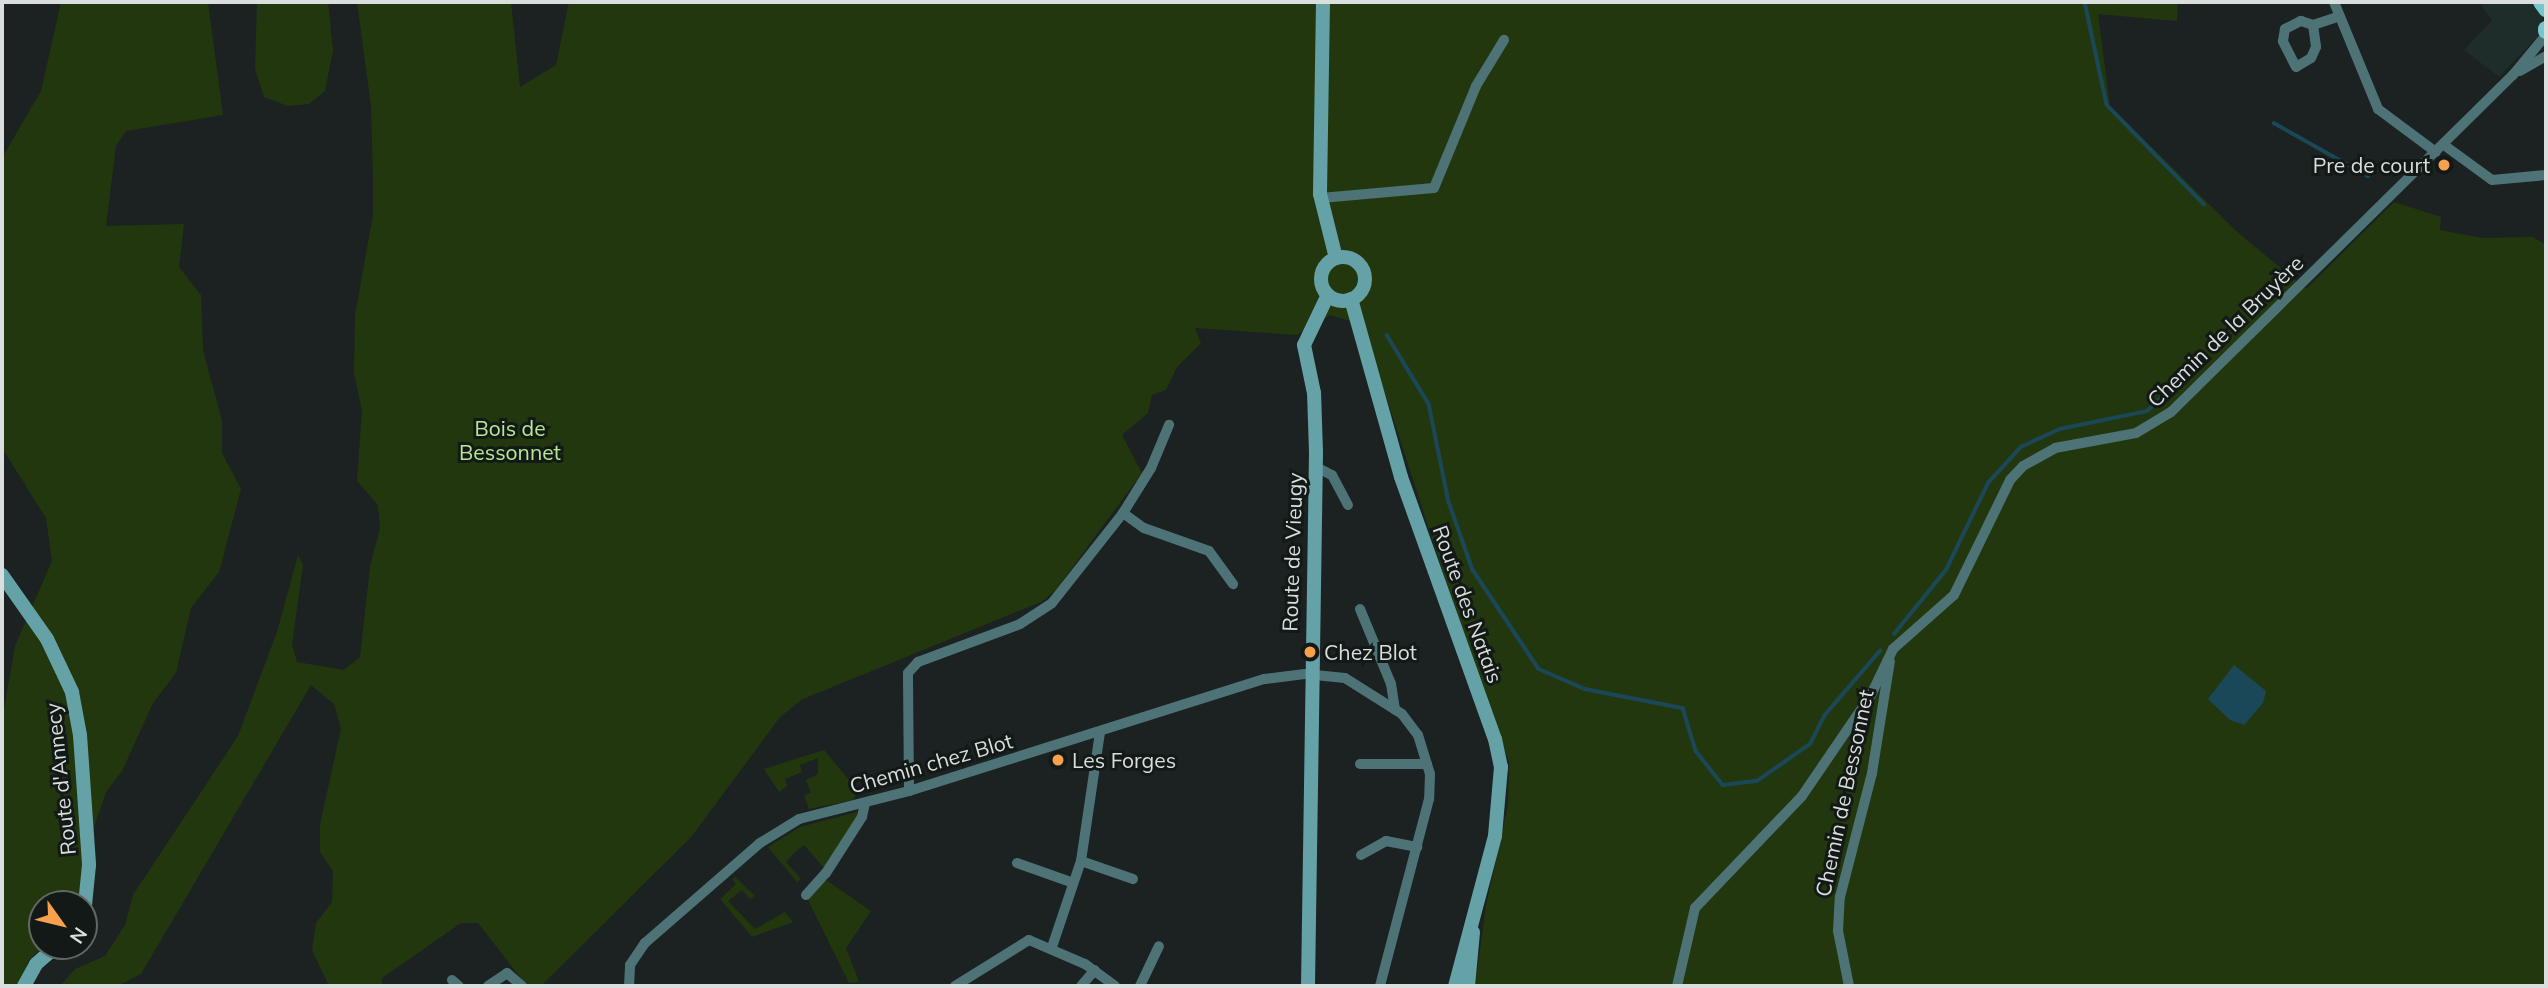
<!DOCTYPE html>
<meta charset="utf-8">
<style>
body{margin:0}
#map{position:relative;width:2548px;height:988px;overflow:hidden;background:#1b2221;font-family:Mulish,sans-serif}
div>[style]{position:absolute}
[style*='--x']{left:calc(var(--x)*1px);top:calc(var(--y)*1px);width:calc(var(--w)*1px);rotate:calc(var(--a)*1deg)}
.built>*{inset:0;background:#1e2d2a}
.green>*{inset:0;background:#23370f}
.water>*{inset:0;background:#1b4859}
.stream>*{height:3.5px;margin:-1.75px;padding:0 1.75px;transform-origin:1.75px;border-radius:1.75px;background:#1b4859}
.street>*{height:10px;margin:-5px;padding:0 5px;transform-origin:5px;border-radius:5px;background:#4e7376}
.secondary>*{height:14px;margin:-7px;padding:0 7px;transform-origin:7px;border-radius:7px;background:#65a2a7}
.secondary>.ring{margin:-7px;padding:0;box-sizing:content-box;background:none;border:14px solid #65a2a7;border-radius:50%}
.primary>*{height:16px;margin:-8px;padding:0 8px;transform-origin:8px;border-radius:8px;background:#76c7cd}
.dots>*{width:19px;height:19px;translate:-50% -50%;box-sizing:border-box;border:4px solid #121917;border-radius:50%}
span{translate:-50% -50%;white-space:nowrap;text-align:center;line-height:1.15;-webkit-text-stroke:6px #121917;paint-order:stroke}
.poi-label{font-size:21px;color:#dadfdd}
.right{translate:-100% -50%;text-align:right}
.left{translate:0 -50%;text-align:left}
.street-label{font-size:21px;color:#dadfdd}
.park-label{font-size:21px;color:#b8e891}
.frame{position:absolute;inset:0;border:4px solid #dadfdd;pointer-events:none}
.north{position:absolute;left:28px;top:890px;width:70px;height:70px;box-sizing:border-box;background:#121917;border:2px solid #626866;border-radius:50%;rotate:124deg;font-size:19px;font-weight:700;line-height:28px;text-align:center;color:#dadfdd}
.north::after{content:'';display:block;margin:auto;width:24px;height:32px;background:#f8a04b;clip-path:polygon(50% 0,100% 100%,50% 72%,0 100%)}
</style>
<div id="map">
<div class="built">
<i style="clip-path:polygon(2479px 2px,2546px 2px,2538px 36px,2499px 77px,2464px 50px,2492px 20px)"></i>
</div>
<div class="green">
<i style="clip-path:polygon(61px 2px,208px 2px,223px 115px,126px 131px,116px 146px,106px 226px,184px 224px,179px 267px,201px 295px,203px 350px,222px 421px,222px 453px,241px 489px,219px 572px,191px 608px,176px 673px,153px 703px,122px 771px,106px 792px,84px 856px,80px 904px,42px 904px,43px 946px,29px 960px,19px 986px,2px 986px,2px 720px,15px 646px,52px 561px,46px 518px,2px 448px,2px 158px,41px 91px)"></i>
<i style="clip-path:polygon(257px 2px,328px 2px,333px 50px,325px 91px,309px 104px,288px 106px,264px 97px,255px 69px)"></i>
<i style="clip-path:polygon(357px 2px,511px 2px,520px 87px,556px 65px,569px 2px,2178px 2px,2177px 21px,2098px 14px,2110px 106px,2236px 231px,2306px 289px,2394px 202px,2441px 217px,2440px 230px,2482px 238px,2533px 237px,2546px 245px,2546px 986px,1475px 986px,1486px 906px,1508px 805px,1509px 762px,1457px 616px,1363px 325px,1330px 315px,1297px 335px,1195px 328px,1201px 343px,1177px 367px,1166px 390px,1152px 395px,1148px 413px,1122px 435px,1142px 473px,1055px 591px,1041px 602px,803px 699px,780px 717px,692px 836px,541px 986px,527px 986px,478px 923px,461px 923px,382px 978px,382px 986px,329px 986px,312px 950px,316px 923px,332px 902px,333px 871px,320px 852px,320px 824px,341px 729px,334px 704px,311px 685px,141px 974px,117px 986px,60px 986px,75px 969px,105px 956px,125px 925px,133px 895px,238px 736px,277px 632px,298px 555px,303px 565px,292px 645px,297px 662px,344px 670px,360px 657px,370px 567px,380px 528px,378px 505px,357px 481px,362px 410px,354px 373px,355px 315px,373px 215px,373px 178px,371px 106px)"></i>
<i style="clip-path:polygon(824px 750px,858px 791px,853px 800px,809px 809px,804px 796px,811px 792px,806px 780px,818px 774px,818px 758px,800px 765px,802px 772px,785px 779px,787px 786px,779px 792px,764px 769px)"></i>
<i style="clip-path:polygon(857px 812px,858px 818px,824px 868px,804px 845px,794px 853px,786px 862px,801px 879px,797px 882px,768px 847px,800px 827px)"></i>
<i style="clip-path:polygon(735px 877px,755px 896px,750px 899px,742px 890px,728px 901px,755px 929px,785px 912px,793px 922px,752px 937px,720px 899px,736px 884px,732px 879px)"></i>
<i style="clip-path:polygon(826px 880px,871px 911px,846px 948px,859px 982px,849px 983px,807px 898px)"></i>
</div>
<div class="water">
<i style="clip-path:polygon(2234px 665px,2266px 691px,2263px 703px,2244px 725px,2230px 720px,2208px 699px)"></i>
</div>
<div class="stream">
<i style="--x:2085;--y:2;--w:105;--a:77.9"></i>
<i style="--x:2107;--y:105;--w:139;--a:45.6"></i>
<i style="--x:2274;--y:123;--w:108;--a:29.4"></i>
<i style="--x:1387;--y:335;--w:81;--a:58.7"></i>
<i style="--x:1429;--y:404;--w:100;--a:78.5"></i>
<i style="--x:1449;--y:502;--w:72;--a:70.6"></i>
<i style="--x:1473;--y:570;--w:119;--a:56.3"></i>
<i style="--x:1539;--y:669;--w:50;--a:23.5"></i>
<i style="--x:1585;--y:689;--w:100;--a:11"></i>
<i style="--x:1683;--y:708;--w:45;--a:73.2"></i>
<i style="--x:1696;--y:751;--w:43;--a:51.5"></i>
<i style="--x:1723;--y:785;--w:34;--a:-7"></i>
<i style="--x:1757;--y:781;--w:65;--a:-34.9"></i>
<i style="--x:1810;--y:744;--w:31;--a:-63"></i>
<i style="--x:1824;--y:716;--w:86;--a:-49.3"></i>
<i style="--x:1894;--y:634;--w:82;--a:-50.9"></i>
<i style="--x:1946;--y:570;--w:97;--a:-64.2"></i>
<i style="--x:1988;--y:483;--w:49;--a:-47.5"></i>
<i style="--x:2021;--y:447;--w:43;--a:-24.8"></i>
<i style="--x:2060;--y:429;--w:89;--a:-11.7"></i>
<i style="--x:2147;--y:411;--w:70;--a:-42.1"></i>
</div>
<div class="street">
<i style="--x:2334;--y:2;--w:116;--a:67.6"></i>
<i style="--x:2378;--y:109;--w:72;--a:36.6"></i>
<i style="--x:2313;--y:25;--w:22;--a:82"></i>
<i style="--x:2316;--y:47;--w:12;--a:114"></i>
<i style="--x:2311;--y:58;--w:17;--a:149"></i>
<i style="--x:2296;--y:67;--w:29;--a:-117"></i>
<i style="--x:2283;--y:41;--w:12;--a:-81"></i>
<i style="--x:2285;--y:29;--w:18;--a:-27"></i>
<i style="--x:2301;--y:21;--w:13;--a:18"></i>
<i style="--x:2313;--y:25;--w:28;--a:-18"></i>
<i style="--x:2520;--y:71;--w:30;--a:-30"></i>
<i style="--x:2444;--y:145;--w:59;--a:36.1"></i>
<i style="--x:2492;--y:180;--w:54;--a:-5.3"></i>
<i style="--x:1321;--y:198;--w:113;--a:-5.1"></i>
<i style="--x:1434;--y:188;--w:110;--a:-67.6"></i>
<i style="--x:1476;--y:86;--w:54;--a:-58.7"></i>
<i style="--x:1316;--y:467;--w:18;--a:27"></i>
<i style="--x:1332;--y:475;--w:34;--a:62"></i>
<i style="--x:1123;--y:513;--w:26;--a:36"></i>
<i style="--x:1144;--y:528;--w:69;--a:19.5"></i>
<i style="--x:1209;--y:551;--w:41;--a:54"></i>
<i style="--x:1360;--y:609;--w:81;--a:67.5"></i>
<i style="--x:1391;--y:684;--w:26;--a:81"></i>
<i style="--x:1360;--y:764;--w:67;--a:0"></i>
<i style="--x:909;--y:791;--w:118;--a:-90.5"></i>
<i style="--x:908;--y:673;--w:15;--a:-48"></i>
<i style="--x:918;--y:662;--w:109;--a:-20.4"></i>
<i style="--x:1020;--y:624;--w:38;--a:-33"></i>
<i style="--x:1052;--y:603;--w:115;--a:-51.7"></i>
<i style="--x:1123;--y:513;--w:53;--a:-58.1"></i>
<i style="--x:1151;--y:468;--w:47;--a:-67.3"></i>
<i style="--x:1361;--y:855;--w:29;--a:-29"></i>
<i style="--x:1386;--y:841;--w:32;--a:11"></i>
<i style="--x:1081;--y:861;--w:55;--a:19.1"></i>
<i style="--x:1017;--y:863;--w:57;--a:19.4"></i>
<i style="--x:806;--y:895;--w:30;--a:-48"></i>
<i style="--x:826;--y:873;--w:67;--a:-57.3"></i>
<i style="--x:862;--y:817;--w:14;--a:-78"></i>
<i style="--x:1052;--y:947;--w:91;--a:-71.4"></i>
<i style="--x:1081;--y:861;--w:129;--a:-81.6"></i>
<i style="--x:452;--y:980;--w:9;--a:41"></i>
<i style="--x:488;--y:986;--w:23;--a:-34"></i>
<i style="--x:507;--y:973;--w:20;--a:41"></i>
<i style="--x:629;--y:986;--w:21;--a:-87"></i>
<i style="--x:630;--y:965;--w:27;--a:-56"></i>
<i style="--x:645;--y:943;--w:152;--a:-41"></i>
<i style="--x:760;--y:843;--w:46;--a:-31.6"></i>
<i style="--x:799;--y:819;--w:114;--a:-14.3"></i>
<i style="--x:909;--y:791;--w:373;--a:-17.5"></i>
<i style="--x:1265;--y:679;--w:40;--a:-7.1"></i>
<i style="--x:1305;--y:674;--w:40;--a:5.7"></i>
<i style="--x:1345;--y:678;--w:67;--a:32.3"></i>
<i style="--x:1402;--y:714;--w:26;--a:53"></i>
<i style="--x:1418;--y:735;--w:41;--a:72.9"></i>
<i style="--x:1430;--y:774;--w:25;--a:92"></i>
<i style="--x:1429;--y:799;--w:193;--a:104.7"></i>
<i style="--x:955;--y:986;--w:87;--a:-31.9"></i>
<i style="--x:1029;--y:940;--w:61;--a:23.2"></i>
<i style="--x:1085;--y:964;--w:37;--a:36"></i>
<i style="--x:1081;--y:986;--w:21;--a:-49"></i>
<i style="--x:1140;--y:986;--w:44;--a:-64.6"></i>
<i style="--x:1677;--y:986;--w:80;--a:-77"></i>
<i style="--x:1695;--y:908;--w:155;--a:-46.3"></i>
<i style="--x:1802;--y:796;--w:122;--a:-55.7"></i>
<i style="--x:1871;--y:695;--w:51;--a:-64.4"></i>
<i style="--x:1893;--y:649;--w:81;--a:-41.5"></i>
<i style="--x:1954;--y:595;--w:128;--a:-64"></i>
<i style="--x:2010;--y:480;--w:19;--a:-47"></i>
<i style="--x:2023;--y:466;--w:37;--a:-29"></i>
<i style="--x:2055;--y:448;--w:82;--a:-10.5"></i>
<i style="--x:2136;--y:433;--w:41;--a:-31"></i>
<i style="--x:2171;--y:412;--w:480;--a:-44.6"></i>
<i style="--x:2513;--y:75;--w:52;--a:-50.5"></i>
<i style="--x:1849;--y:986;--w:56;--a:-101.3"></i>
<i style="--x:1838;--y:931;--w:34;--a:-87"></i>
<i style="--x:1840;--y:897;--w:128;--a:-75.5"></i>
<i style="--x:1872;--y:773;--w:113;--a:-80.9"></i>
</div>
<div class="secondary">
<i style="--x:1323;--y:2;--w:192;--a:90.9"></i>
<i style="--x:1320;--y:194;--w:66;--a:76"></i>
<i class="ring" style="left:1321px;top:257px;width:30px;height:30px"></i>
<i style="--x:1351;--y:299;--w:185;--a:74.3"></i>
<i style="--x:1401;--y:477;--w:278;--a:70.3"></i>
<i style="--x:1495;--y:739;--w:29;--a:78"></i>
<i style="--x:1501;--y:767;--w:69;--a:95"></i>
<i style="--x:1495;--y:836;--w:155;--a:104.9"></i>
<i style="--x:2;--y:575;--w:78;--a:54.9"></i>
<i style="--x:47;--y:639;--w:59;--a:64.7"></i>
<i style="--x:72;--y:692;--w:44;--a:79.5"></i>
<i style="--x:80;--y:735;--w:130;--a:86"></i>
<i style="--x:89;--y:865;--w:50;--a:95.7"></i>
<i style="--x:24;--y:986;--w:25;--a:-61"></i>
<i style="--x:36;--y:964;--w:28;--a:-41"></i>
<i style="--x:1308;--y:986;--w:534;--a:-89.14"></i>
<i style="--x:1316;--y:452;--w:59;--a:-91.9"></i>
<i style="--x:1314;--y:393;--w:49;--a:-101.8"></i>
<i style="--x:1304;--y:345;--w:55;--a:-64.4"></i>
<i style="--x:1468;--y:986;--w:54;--a:-84.7"></i>
</div>
<div class="primary">
<i style="--x:2541;--y:2;--w:9;--a:54"></i>
<i style="--x:2546;--y:29;--w:2;--a:90"></i>
</div>
<div class="dots">
<i style="left:2444px;top:165px;background:#f8a04b"></i>
<i style="left:1310px;top:652px;background:#f8a04b"></i>
<i style="left:1058px;top:760px;background:#f8a04b"></i>
</div>
<div class="poi-label">
<span class="right" style="left:2430px;top:165px">Pre de court</span>
<span class="left" style="left:1324px;top:652px">Chez Blot</span>
<span class="left" style="left:1072px;top:760px">Les Forges</span>
</div>
<div class="street-label">
<span style="left:2225px;top:331px;rotate:-44deg">Chemin de la Bruyère</span>
<span style="left:1292px;top:552px;rotate:-88deg">Route de Vieugy</span>
<span style="left:1468px;top:604px;rotate:70deg">Route des Natais</span>
<span style="left:931px;top:763px;rotate:-16deg">Chemin chez Blot</span>
<span style="left:60px;top:779px;rotate:-96deg">Route d'Annecy</span>
<span style="left:1844px;top:793px;rotate:-78deg">Chemin de Bessonnet</span>
</div>
<div class="park-label">
<span style="left:510px;top:440px">Bois de<br>Bessonnet</span>
</div>
<div class="frame"></div>
<div class="north">N</div>
</div>
